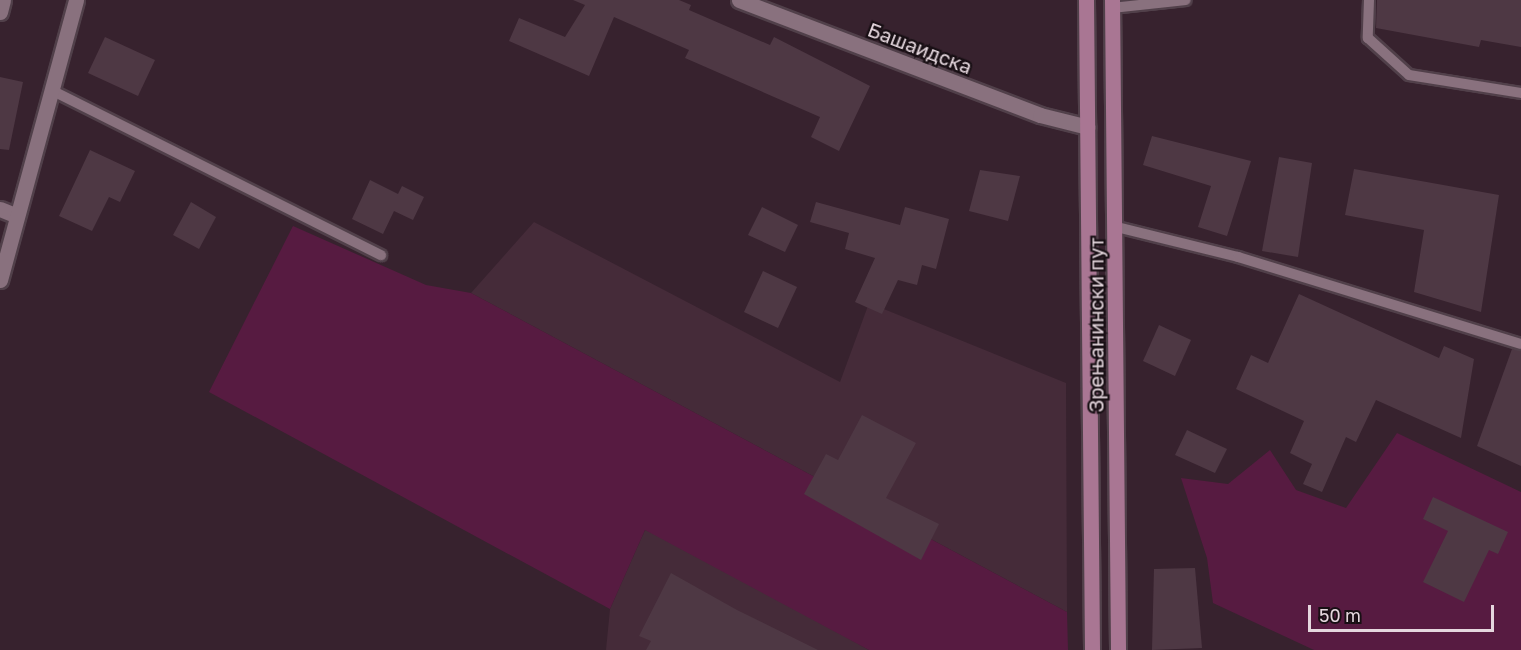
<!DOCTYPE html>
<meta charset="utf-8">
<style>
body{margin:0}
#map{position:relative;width:1521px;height:650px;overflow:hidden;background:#37222e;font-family:"Golos Text",sans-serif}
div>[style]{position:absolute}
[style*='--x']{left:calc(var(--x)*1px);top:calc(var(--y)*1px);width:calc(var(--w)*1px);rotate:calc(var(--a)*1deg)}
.built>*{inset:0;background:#452b39}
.green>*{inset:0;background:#571b41}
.building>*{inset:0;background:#4e3844}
.roads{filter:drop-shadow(2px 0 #51404a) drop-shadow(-2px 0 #51404a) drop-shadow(0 2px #51404a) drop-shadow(0 -2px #51404a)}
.service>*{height:10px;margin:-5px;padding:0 5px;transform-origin:5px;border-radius:5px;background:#89717e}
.minor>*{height:15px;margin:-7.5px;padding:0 7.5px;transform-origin:7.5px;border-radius:7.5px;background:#89717e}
.secondary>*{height:15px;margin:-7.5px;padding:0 7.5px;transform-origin:7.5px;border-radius:7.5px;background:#a97693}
span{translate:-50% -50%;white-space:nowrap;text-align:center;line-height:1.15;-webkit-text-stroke:4.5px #180f14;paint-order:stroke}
.street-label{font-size:20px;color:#e5d7de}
.scale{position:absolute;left:1308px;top:605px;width:186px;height:27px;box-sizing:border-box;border:3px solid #e5d7de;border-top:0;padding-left:8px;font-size:18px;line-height:21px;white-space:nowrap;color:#e5d7de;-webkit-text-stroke:4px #180f14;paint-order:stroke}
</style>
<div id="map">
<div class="built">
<i style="clip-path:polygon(534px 222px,840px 382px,869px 303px,1066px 383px,1067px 612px,471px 293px)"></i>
<i style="clip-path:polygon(645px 530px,681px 545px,869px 650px,606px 650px,610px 609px)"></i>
</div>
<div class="green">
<i style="clip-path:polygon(293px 226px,426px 285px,471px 293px,1067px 612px,1068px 650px,869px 650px,645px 530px,610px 609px,209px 392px)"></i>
<i style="clip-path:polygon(1397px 433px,1521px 492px,1521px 650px,1314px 650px,1213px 603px,1207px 558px,1181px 478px,1228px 484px,1270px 450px,1296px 490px,1346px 508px)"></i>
</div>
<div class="building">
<i style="clip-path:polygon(573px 0,679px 0,691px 5px,689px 10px,770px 45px,774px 37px,870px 86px,839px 151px,811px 137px,820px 117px,685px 58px,689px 50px,614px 17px,589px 76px,509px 41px,519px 18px,565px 37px,585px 5px)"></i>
<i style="clip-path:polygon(1377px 0,1521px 0,1521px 47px,1481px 40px,1479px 47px,1376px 28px)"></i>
<i style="clip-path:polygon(105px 37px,155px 60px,138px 96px,88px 73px)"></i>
<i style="clip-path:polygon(0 77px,23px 82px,9px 150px,0 149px)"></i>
<i style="clip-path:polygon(1152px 136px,1251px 161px,1227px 236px,1198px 227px,1211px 186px,1143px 165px)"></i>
<i style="clip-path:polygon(90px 150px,135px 171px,120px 202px,109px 197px,92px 231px,59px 216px)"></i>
<i style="clip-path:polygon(1279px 157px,1312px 163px,1298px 257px,1262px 251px)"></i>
<i style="clip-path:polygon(1354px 169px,1499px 195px,1481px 312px,1414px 292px,1424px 230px,1345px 215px)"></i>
<i style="clip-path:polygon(980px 170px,1020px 176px,1008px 221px,969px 211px)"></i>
<i style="clip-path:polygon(370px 180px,398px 194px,402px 186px,424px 197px,413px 220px,394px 211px,383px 234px,352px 219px)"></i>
<i style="clip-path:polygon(191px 202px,216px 217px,199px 249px,173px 235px)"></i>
<i style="clip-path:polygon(816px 202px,900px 225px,905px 207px,949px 219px,936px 269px,922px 265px,917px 285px,898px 280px,882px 314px,855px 302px,875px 258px,845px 249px,849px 233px,810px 222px)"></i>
<i style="clip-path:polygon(762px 207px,798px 225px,785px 252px,748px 235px)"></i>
<i style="clip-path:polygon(763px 271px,797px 287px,778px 328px,744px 312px)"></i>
<i style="clip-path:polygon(1299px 294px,1439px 358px,1444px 346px,1474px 359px,1461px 438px,1376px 400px,1356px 442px,1346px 437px,1322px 492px,1303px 484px,1312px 464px,1290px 453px,1304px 421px,1236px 389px,1251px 355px,1268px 363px)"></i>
<i style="clip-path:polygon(1159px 325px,1191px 340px,1175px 376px,1143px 361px)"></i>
<i style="clip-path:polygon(1512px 349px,1521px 351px,1521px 466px,1477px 446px)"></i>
<i style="clip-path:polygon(862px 415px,916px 443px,886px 498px,939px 524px,921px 560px,804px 494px,826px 454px,838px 460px)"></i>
<i style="clip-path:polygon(1187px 430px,1227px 449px,1215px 473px,1175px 455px)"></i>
<i style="clip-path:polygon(1433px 497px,1508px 532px,1498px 554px,1489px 550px,1464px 602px,1423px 582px,1448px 531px,1423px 519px)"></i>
<i style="clip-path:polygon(1195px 568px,1202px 648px,1152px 650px,1154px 569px)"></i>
<i style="clip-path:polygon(671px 573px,737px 610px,818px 650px,646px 650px,651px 641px,639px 636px)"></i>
</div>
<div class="roads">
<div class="service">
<i style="--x:1369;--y:0;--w:38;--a:92"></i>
<i style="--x:1368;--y:38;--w:55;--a:42.1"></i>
<i style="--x:1409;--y:75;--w:113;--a:9.1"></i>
<i style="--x:1112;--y:8;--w:74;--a:-6.2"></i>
<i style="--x:53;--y:91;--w:367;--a:26.6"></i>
<i style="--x:1117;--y:227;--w:125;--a:13.9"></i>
<i style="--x:1238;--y:257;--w:296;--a:17.1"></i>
</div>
<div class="minor">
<i style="--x:739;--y:0;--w:322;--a:20.9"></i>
<i style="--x:1040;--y:115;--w:49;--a:14"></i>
<i style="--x:0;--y:12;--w:12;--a:-76"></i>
<i style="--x:0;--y:209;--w:18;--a:22"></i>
<i style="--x:0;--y:280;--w:290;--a:-74.8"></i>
</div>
<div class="secondary">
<i style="--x:1086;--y:0;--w:650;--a:89.47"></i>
<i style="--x:1112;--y:0;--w:650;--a:89.47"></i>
</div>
</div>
<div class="street-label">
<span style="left:920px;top:48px;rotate:21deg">Башаидска</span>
<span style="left:1096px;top:325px;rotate:-90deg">Зрењанински пут</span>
</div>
<div class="scale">50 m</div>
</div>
